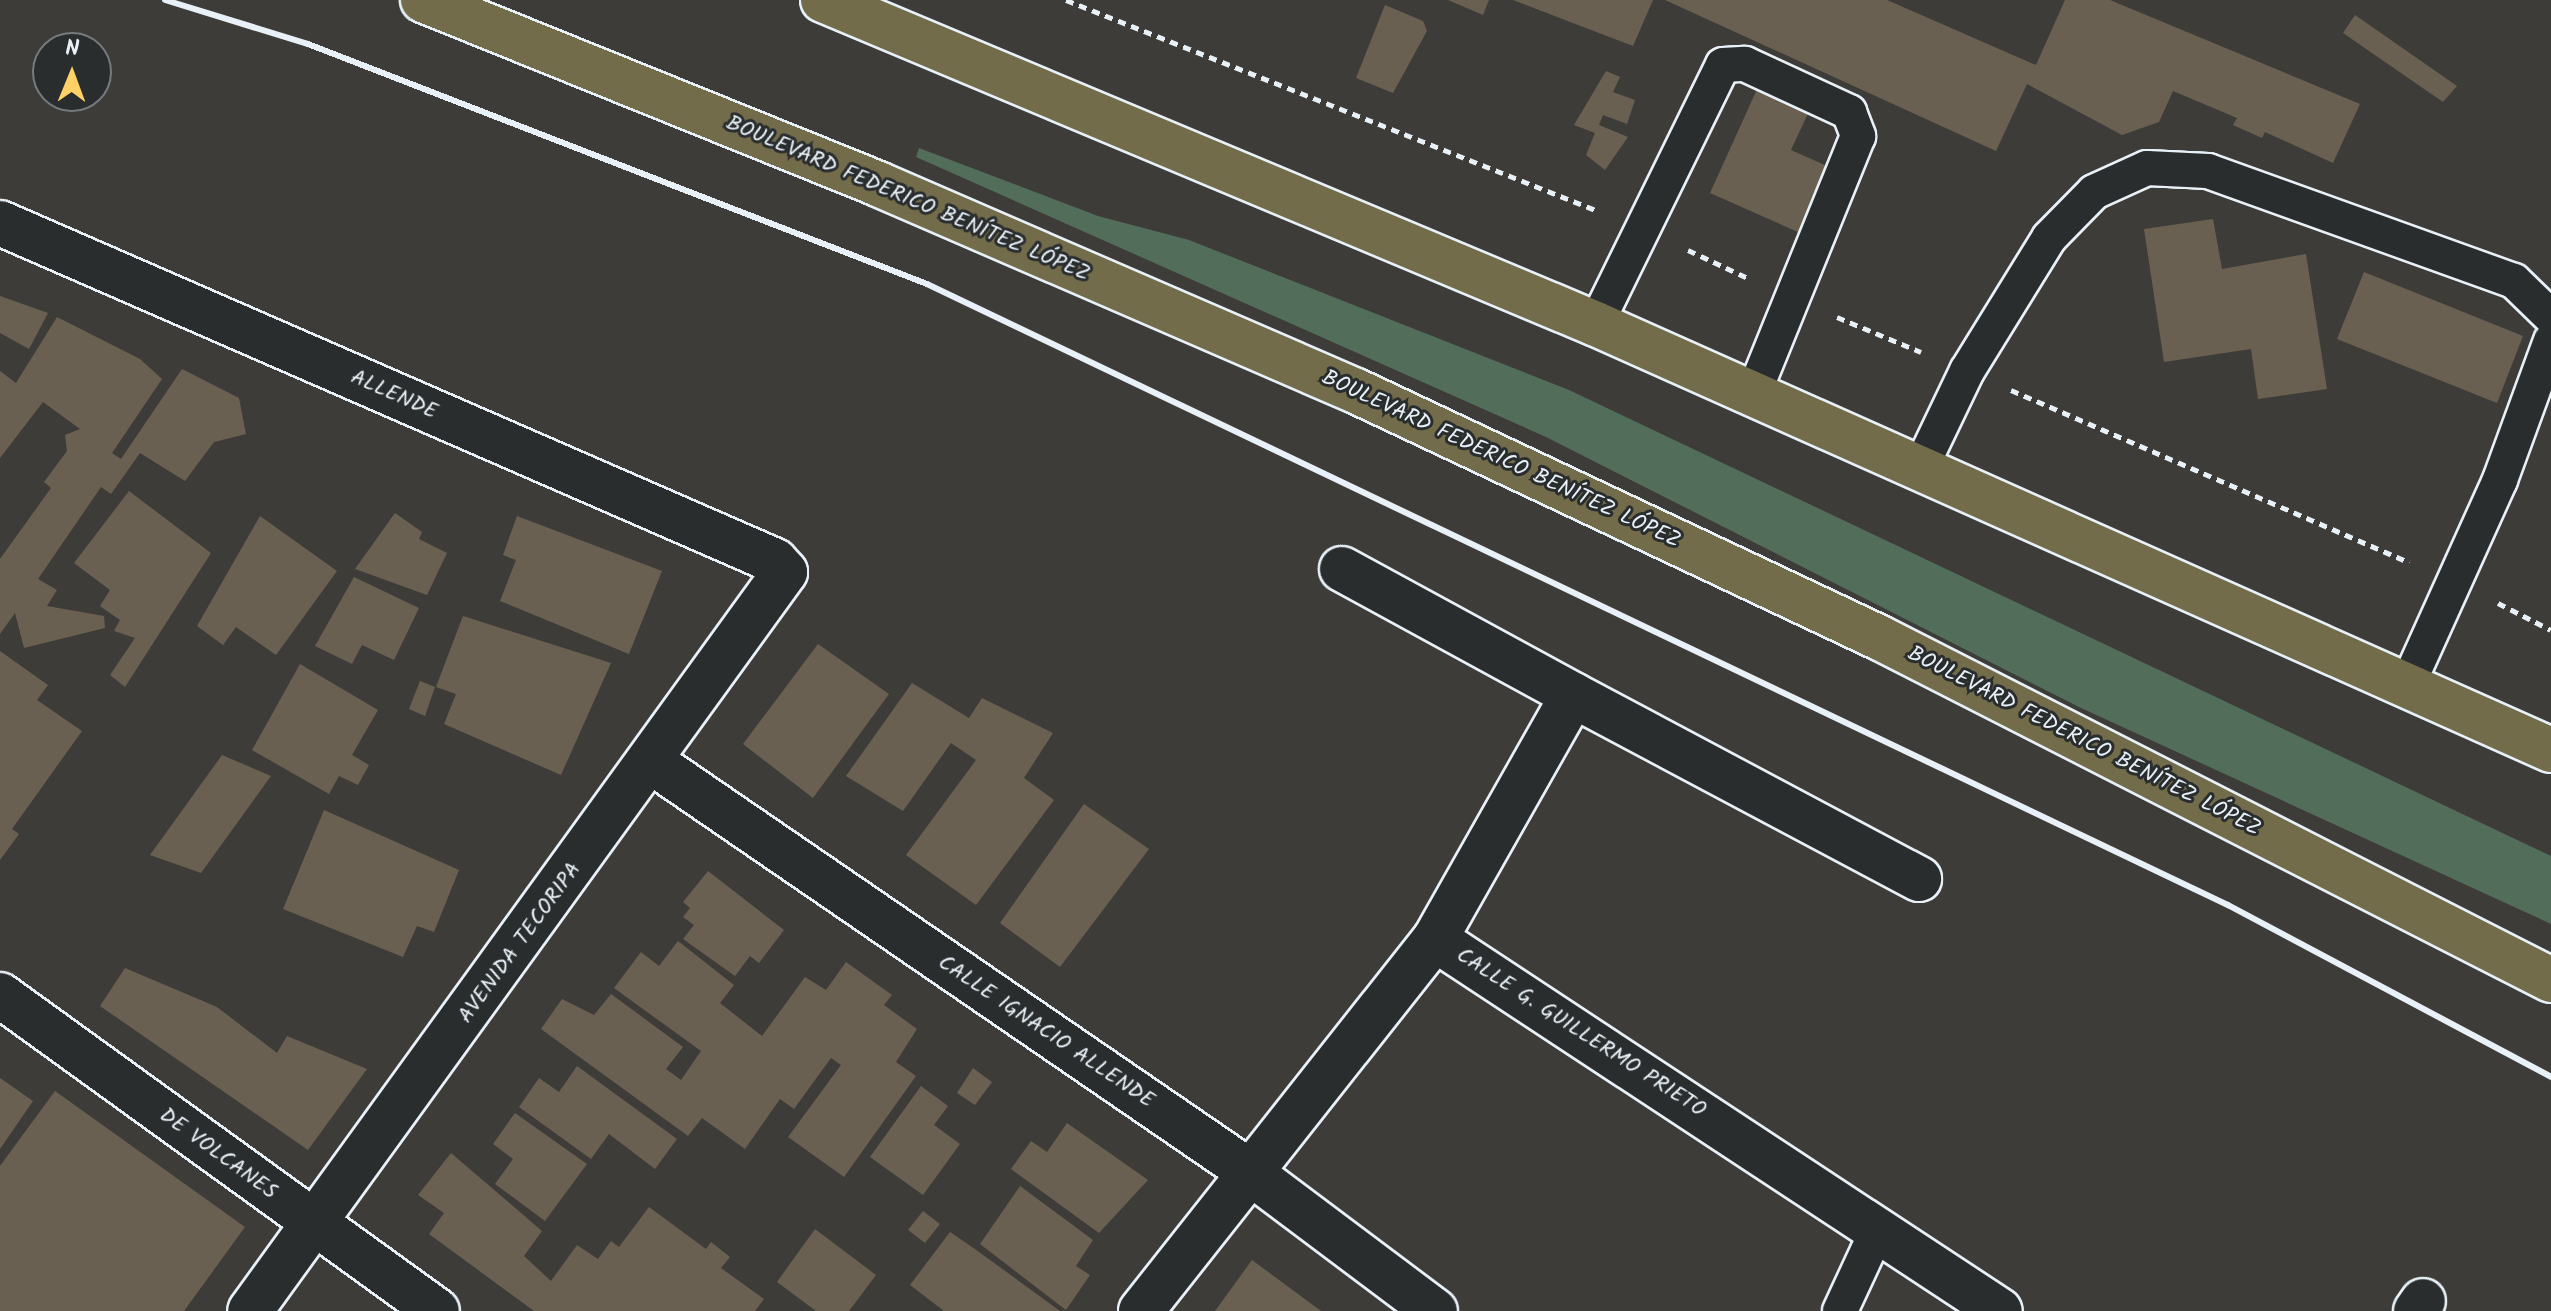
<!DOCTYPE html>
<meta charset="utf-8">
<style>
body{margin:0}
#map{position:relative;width:2551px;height:1311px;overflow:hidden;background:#3d3c38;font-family:Kalam,sans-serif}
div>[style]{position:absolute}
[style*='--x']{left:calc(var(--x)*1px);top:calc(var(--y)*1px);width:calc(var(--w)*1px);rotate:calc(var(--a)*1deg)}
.green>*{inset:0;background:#536d5b}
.building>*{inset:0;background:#6a6051}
.path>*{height:5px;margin-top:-2.5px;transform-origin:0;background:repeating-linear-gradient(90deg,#e8f1f8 0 8px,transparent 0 14px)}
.roads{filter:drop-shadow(2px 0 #e8f1f8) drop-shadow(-2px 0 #e8f1f8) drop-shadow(0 2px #e8f1f8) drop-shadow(0 -2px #e8f1f8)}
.lane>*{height:34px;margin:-17px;padding:0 17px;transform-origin:17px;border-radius:17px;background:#2a2d2e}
.street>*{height:44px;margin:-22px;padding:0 22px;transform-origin:22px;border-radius:22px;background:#2a2d2e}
.primary>*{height:44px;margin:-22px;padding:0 22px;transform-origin:22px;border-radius:22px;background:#726c4b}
.rail>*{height:6px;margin:-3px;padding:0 3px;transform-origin:3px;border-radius:3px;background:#e8f1f8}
span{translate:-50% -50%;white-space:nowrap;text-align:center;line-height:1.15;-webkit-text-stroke:6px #2a2d2e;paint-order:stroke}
.street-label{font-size:22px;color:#e8f1f8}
.north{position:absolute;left:32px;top:32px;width:80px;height:80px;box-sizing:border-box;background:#2a2d2e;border:2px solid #767b7f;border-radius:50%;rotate:1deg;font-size:22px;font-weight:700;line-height:32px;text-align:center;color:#e8f1f8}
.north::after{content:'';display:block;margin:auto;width:28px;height:36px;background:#ffd166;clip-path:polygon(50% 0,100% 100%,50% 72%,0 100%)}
</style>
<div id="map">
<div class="green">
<i style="clip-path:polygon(919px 148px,1098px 216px,1189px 240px,1569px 390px,2551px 856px,2551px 924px,2079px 707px,1546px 437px,916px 157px)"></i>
</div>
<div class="building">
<i style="clip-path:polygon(1448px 0,1489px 0,1483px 15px)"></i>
<i style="clip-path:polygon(1513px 0,1653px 0,1633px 46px)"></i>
<i style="clip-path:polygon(1665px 0,1887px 0,2036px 65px,2065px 0,2110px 0,2360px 104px,2333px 163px,2265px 132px,2262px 138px,2233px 125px,2237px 118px,2173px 91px,2159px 122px,2122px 135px,2027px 84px,1996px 151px)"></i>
<i style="clip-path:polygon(1385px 5px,1423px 21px,1427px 31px,1393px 93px,1356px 78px)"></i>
<i style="clip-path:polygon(2355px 15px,2457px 86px,2443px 102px,2343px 33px)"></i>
<i style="clip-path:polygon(1606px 71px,1620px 77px,1613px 92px,1635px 100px,1627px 124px,1603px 115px,1599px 125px,1628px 137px,1605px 170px,1586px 155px,1595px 133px,1574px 125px)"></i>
<i style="clip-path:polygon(1758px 87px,1810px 109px,1791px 150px,1827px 166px,1798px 232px,1710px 193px)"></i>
<i style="clip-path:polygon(2213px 219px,2222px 269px,2306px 254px,2327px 389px,2258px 399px,2251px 349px,2164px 362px,2144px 229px)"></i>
<i style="clip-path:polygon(2364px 272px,2523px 336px,2497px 403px,2337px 339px)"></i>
<i style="clip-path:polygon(0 296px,48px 313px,29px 349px,0 333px)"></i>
<i style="clip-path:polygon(57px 317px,140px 359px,162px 379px,112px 453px,121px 459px,182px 369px,239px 398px,246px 434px,214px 442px,185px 481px,140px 453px,111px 494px,101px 487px,38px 579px,57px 590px,47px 606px,104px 616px,105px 628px,24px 648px,15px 613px,0 634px,0 559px,51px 488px,44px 482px,67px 451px,65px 435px,80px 429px,43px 402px,0 458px,0 371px,16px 383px)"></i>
<i style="clip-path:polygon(129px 491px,211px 553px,125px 687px,110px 675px,135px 638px,114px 631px,120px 620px,100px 606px,110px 590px,74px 563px)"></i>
<i style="clip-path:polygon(395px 513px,422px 532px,419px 539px,447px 553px,427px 595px,355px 569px)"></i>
<i style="clip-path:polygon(260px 516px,337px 571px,276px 655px,236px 627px,223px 645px,197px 626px)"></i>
<i style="clip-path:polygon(517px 516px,662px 571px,629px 654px,500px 601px,516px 560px,503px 555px)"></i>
<i style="clip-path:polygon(354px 577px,419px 608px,394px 660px,362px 645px,352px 664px,315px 646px)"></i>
<i style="clip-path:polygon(463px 616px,611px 663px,561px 775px,444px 724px,456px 694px,436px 687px)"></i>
<i style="clip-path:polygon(818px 644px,889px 694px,813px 798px,743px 744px)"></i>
<i style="clip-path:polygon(0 651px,48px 685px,37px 700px,82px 731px,12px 829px,19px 834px,0 860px)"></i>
<i style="clip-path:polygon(300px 664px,378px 710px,352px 755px,369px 765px,358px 785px,339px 776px,329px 794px,252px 750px)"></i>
<i style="clip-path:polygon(420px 681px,435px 687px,425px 716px,409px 709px)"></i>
<i style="clip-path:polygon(912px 683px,969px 718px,982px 698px,1053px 733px,1024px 778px,1054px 800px,976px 905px,906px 855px,976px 760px,951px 743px,903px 811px,846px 776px)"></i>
<i style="clip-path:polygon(222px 755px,271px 776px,201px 873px,150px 855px)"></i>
<i style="clip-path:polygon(1084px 804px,1149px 849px,1060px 967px,1000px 923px)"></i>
<i style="clip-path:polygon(324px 810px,459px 870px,434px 932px,417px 926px,403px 957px,283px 909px)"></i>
<i style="clip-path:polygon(708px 871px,784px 930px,759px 963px,750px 956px,735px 976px,683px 939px,694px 925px,683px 917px,690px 908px,683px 902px)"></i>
<i style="clip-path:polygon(678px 941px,734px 985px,720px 1003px,762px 1036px,805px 977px,826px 990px,846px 962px,892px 995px,884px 1005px,917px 1029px,896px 1062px,916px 1076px,844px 1177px,788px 1137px,841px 1065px,831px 1058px,794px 1109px,780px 1099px,745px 1149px,702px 1118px,688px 1136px,541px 1029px,562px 999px,594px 1015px,611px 994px,683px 1047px,666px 1069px,681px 1080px,701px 1051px,614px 988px,641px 952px,659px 966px)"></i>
<i style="clip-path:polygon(125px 968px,217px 1007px,277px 1053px,287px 1036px,367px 1069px,308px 1150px,100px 1006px)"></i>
<i style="clip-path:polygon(577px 1066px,677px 1139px,655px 1169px,609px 1134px,591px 1159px,519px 1107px,539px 1078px,559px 1092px)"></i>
<i style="clip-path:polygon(973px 1068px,992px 1082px,975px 1105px,957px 1093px)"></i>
<i style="clip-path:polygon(0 1078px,33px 1101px,0 1149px)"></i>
<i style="clip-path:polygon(921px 1086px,948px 1106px,934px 1125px,960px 1144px,923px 1195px,870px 1157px)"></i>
<i style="clip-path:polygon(55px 1091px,245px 1227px,184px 1311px,0 1311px,0 1166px)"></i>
<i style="clip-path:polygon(515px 1113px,587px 1164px,545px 1221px,495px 1184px,513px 1159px,493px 1144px)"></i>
<i style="clip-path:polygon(1067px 1123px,1148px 1180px,1099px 1233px,1011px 1169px,1031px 1141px,1047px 1152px)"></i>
<i style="clip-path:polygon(451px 1153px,542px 1231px,524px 1256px,551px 1281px,577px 1245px,598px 1259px,611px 1241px,619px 1247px,649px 1207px,706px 1249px,711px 1242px,730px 1257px,721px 1268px,764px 1299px,755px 1311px,534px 1311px,429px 1234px,444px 1213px,418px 1195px)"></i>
<i style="clip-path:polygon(1020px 1186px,1093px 1240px,1076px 1266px,1090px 1275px,1066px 1310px,980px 1244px)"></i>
<i style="clip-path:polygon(923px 1211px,940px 1224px,925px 1243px,908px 1230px)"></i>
<i style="clip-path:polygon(815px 1229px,876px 1275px,849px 1311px,816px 1311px,777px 1282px)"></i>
<i style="clip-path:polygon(950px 1232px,975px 1249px,1060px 1311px,944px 1311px,910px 1285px)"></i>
<i style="clip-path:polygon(1252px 1260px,1321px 1311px,1215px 1311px)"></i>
</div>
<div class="path">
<i style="--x:1066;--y:0;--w:572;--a:21.63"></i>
<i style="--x:1688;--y:250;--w:66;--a:25"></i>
<i style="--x:1837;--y:317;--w:91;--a:22.6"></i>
<i style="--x:2011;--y:390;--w:434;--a:23.4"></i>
<i style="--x:2498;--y:603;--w:59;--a:27"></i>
</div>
<div class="roads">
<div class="lane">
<i style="--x:1596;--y:324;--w:288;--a:-63.9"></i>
<i style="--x:1723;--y:65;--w:22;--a:-3"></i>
<i style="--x:1745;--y:64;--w:115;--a:24.8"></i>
<i style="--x:1849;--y:112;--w:26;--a:69"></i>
<i style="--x:1858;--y:136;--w:282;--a:112.1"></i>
<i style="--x:1920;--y:469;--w:109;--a:-64.4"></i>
<i style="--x:1967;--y:371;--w:156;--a:-58.3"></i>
<i style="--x:2049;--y:238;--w:64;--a:-45.6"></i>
<i style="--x:2094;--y:192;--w:58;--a:-24.4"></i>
<i style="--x:2147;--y:168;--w:61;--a:2.8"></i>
<i style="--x:2208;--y:171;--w:325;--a:19.8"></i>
<i style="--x:2514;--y:281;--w:52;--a:44.2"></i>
<i style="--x:2407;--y:686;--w:226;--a:-65.7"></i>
<i style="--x:2500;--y:480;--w:148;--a:-69.9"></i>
<i style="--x:1840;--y:1311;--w:93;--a:-65.1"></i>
</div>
<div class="street">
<i style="--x:0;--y:223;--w:845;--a:23.56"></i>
<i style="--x:775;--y:561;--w:15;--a:48"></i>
<i style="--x:785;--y:572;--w:912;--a:125.9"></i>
<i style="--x:1342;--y:569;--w:263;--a:28.6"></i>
<i style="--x:652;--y:762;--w:721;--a:34.44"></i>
<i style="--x:1247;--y:1170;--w:235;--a:36.9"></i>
<i style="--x:1435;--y:939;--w:676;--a:33.36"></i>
<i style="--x:0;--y:995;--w:539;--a:35.87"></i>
<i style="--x:1141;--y:1311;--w:474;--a:-51.7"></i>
<i style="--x:1435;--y:939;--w:280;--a:-60.5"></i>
<i style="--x:1573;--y:695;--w:392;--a:28"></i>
<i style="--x:2416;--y:1311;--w:12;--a:-55"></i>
</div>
<div class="primary">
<i style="--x:423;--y:0;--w:491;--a:22"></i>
<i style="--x:878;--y:184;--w:521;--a:23.42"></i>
<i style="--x:1356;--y:391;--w:579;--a:25.24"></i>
<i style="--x:1880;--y:638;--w:753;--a:27.01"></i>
<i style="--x:823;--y:0;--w:838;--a:22.74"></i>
<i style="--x:1596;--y:324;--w:1046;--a:24.04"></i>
</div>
</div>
<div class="rail">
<i style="--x:165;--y:0;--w:150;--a:17.1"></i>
<i style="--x:308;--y:44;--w:664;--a:21.19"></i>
<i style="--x:927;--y:284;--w:1442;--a:25.52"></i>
<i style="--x:2228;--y:905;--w:366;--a:28"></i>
</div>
<div class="street-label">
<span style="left:908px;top:199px;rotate:23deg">BOULEVARD FEDERICO BENÍTEZ LÓPEZ</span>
<span style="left:394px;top:395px;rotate:24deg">ALLENDE</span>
<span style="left:1501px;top:460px;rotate:25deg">BOULEVARD FEDERICO BENÍTEZ LÓPEZ</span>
<span style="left:2084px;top:742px;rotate:27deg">BOULEVARD FEDERICO BENÍTEZ LÓPEZ</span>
<span style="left:520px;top:943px;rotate:-54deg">AVENIDA TECORIPA</span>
<span style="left:1046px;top:1032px;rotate:34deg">CALLE IGNACIO ALLENDE</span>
<span style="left:1581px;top:1033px;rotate:33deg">CALLE G. GUILLERMO PRIETO</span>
<span style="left:218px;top:1154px;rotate:36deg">DE VOLCANES</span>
</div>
<div class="north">N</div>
</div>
